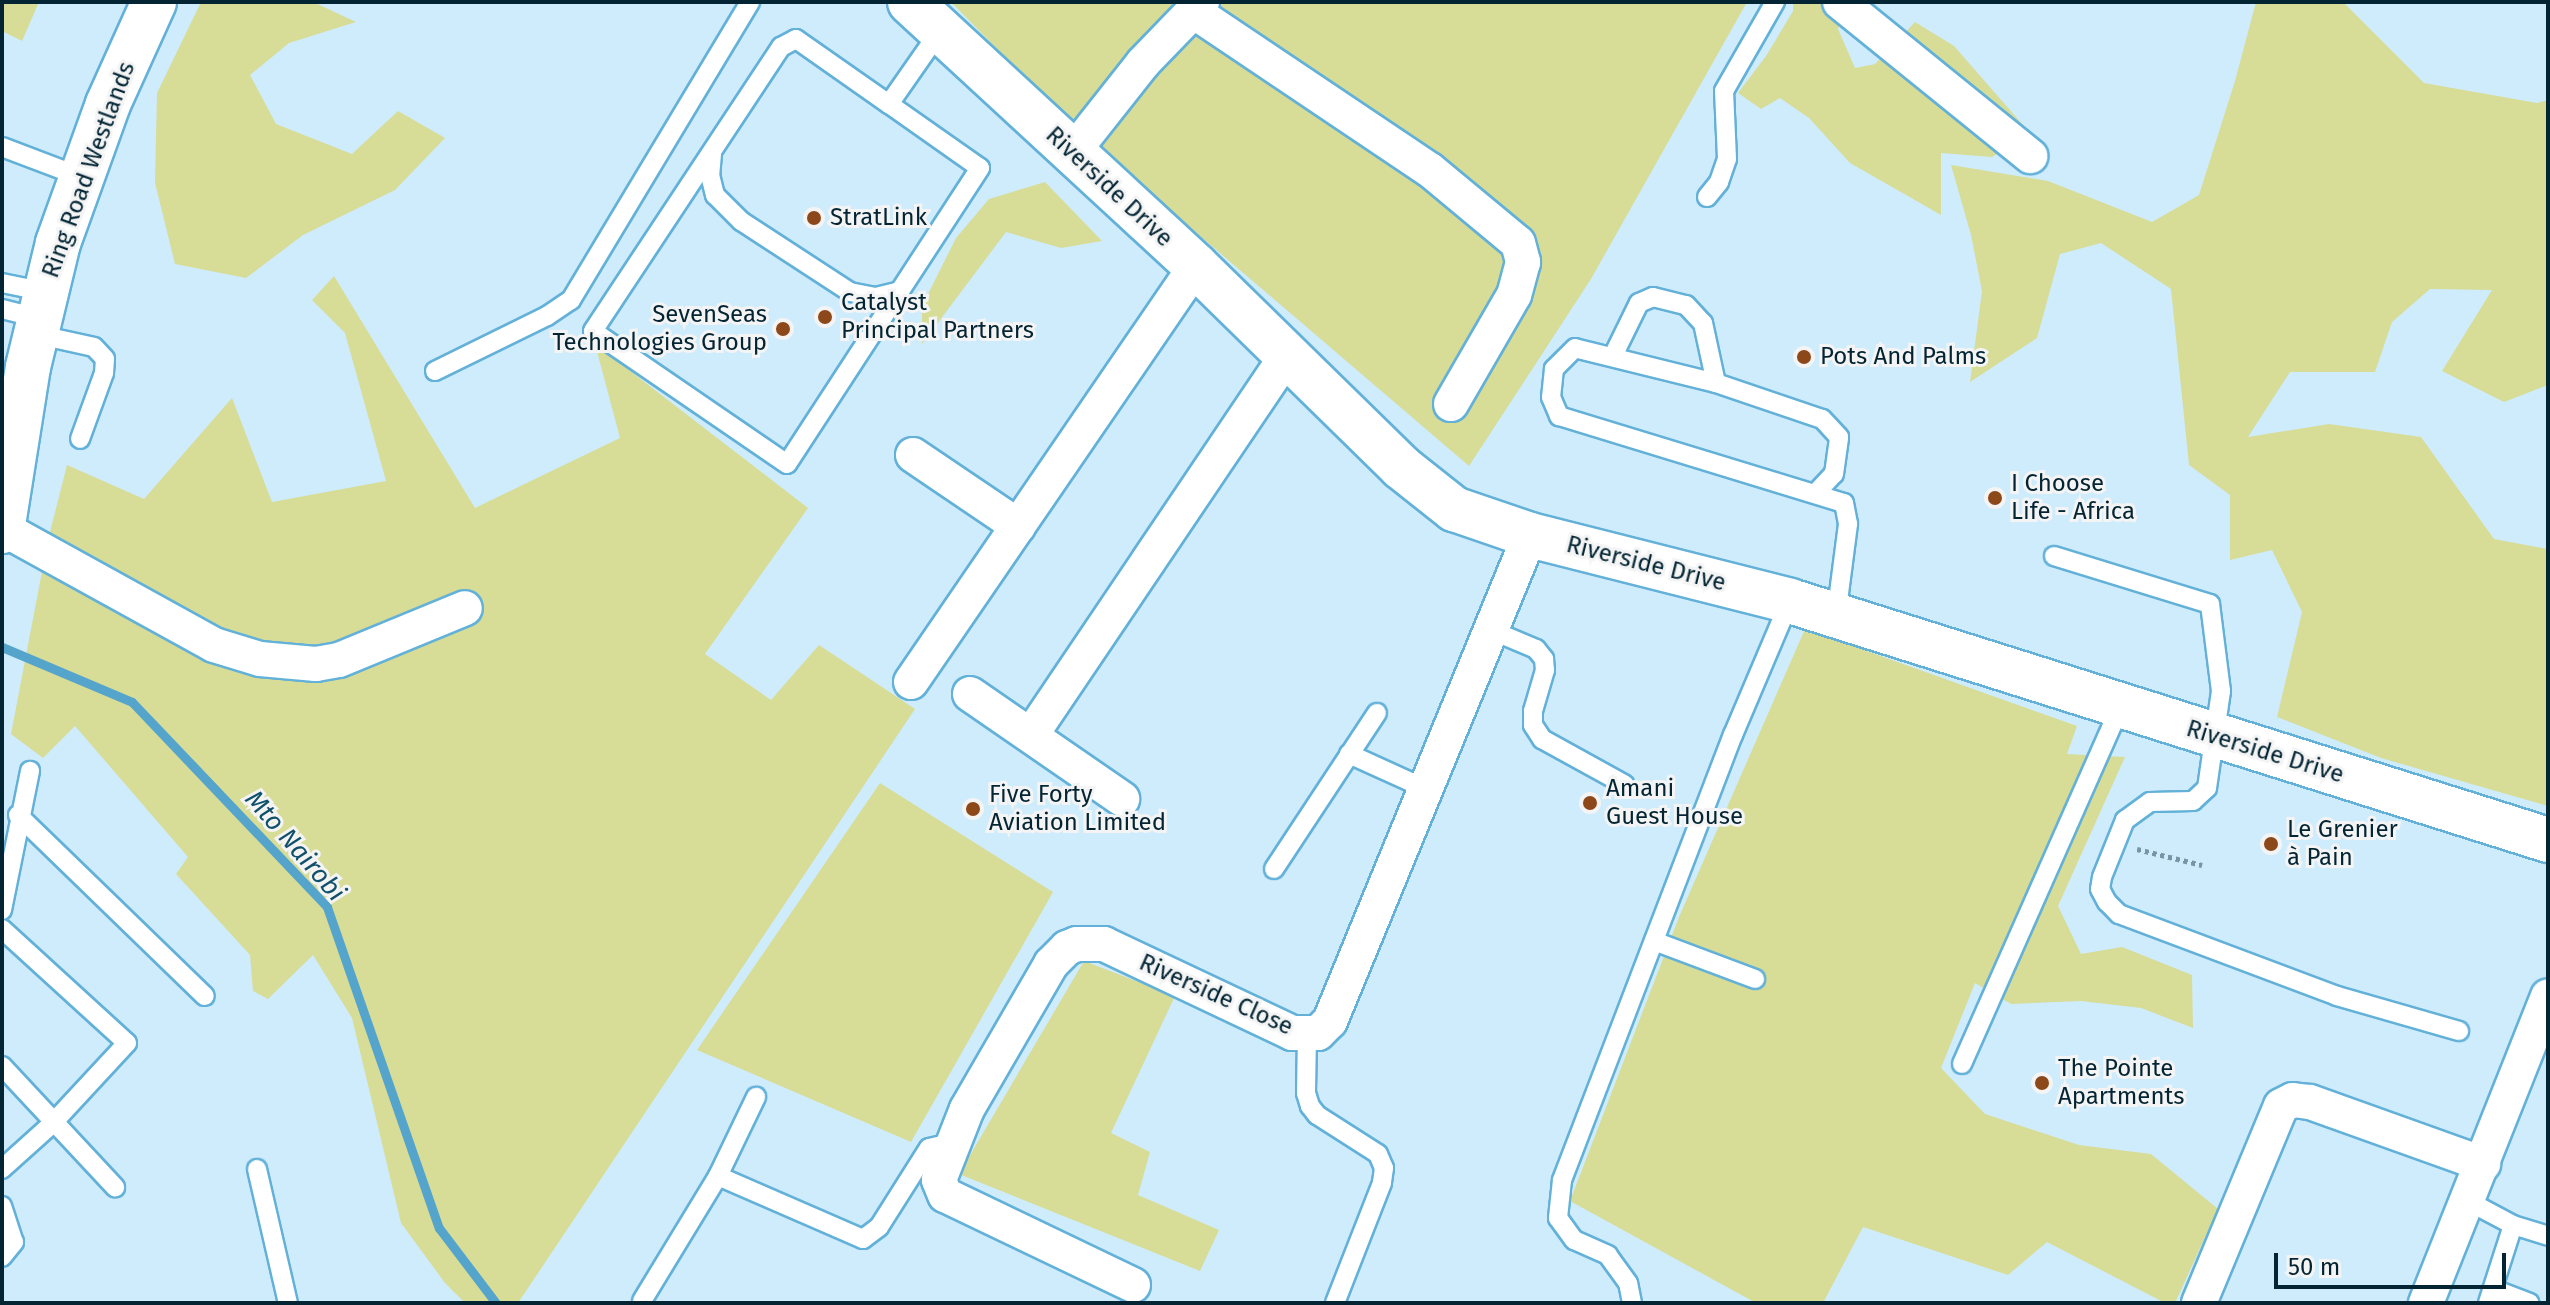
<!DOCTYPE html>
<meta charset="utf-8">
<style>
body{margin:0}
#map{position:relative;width:2550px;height:1305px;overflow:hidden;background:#cfecfd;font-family:"Fira Sans",sans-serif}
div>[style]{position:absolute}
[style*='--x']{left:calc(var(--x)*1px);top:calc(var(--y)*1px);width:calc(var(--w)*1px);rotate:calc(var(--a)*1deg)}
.green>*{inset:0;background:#d7dc97}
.stream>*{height:9px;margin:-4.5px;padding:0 4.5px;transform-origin:4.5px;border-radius:4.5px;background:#55a4cb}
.path>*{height:5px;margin-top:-2.5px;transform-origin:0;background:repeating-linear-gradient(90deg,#7695a6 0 4px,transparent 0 8px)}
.roads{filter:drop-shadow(2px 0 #63b1d8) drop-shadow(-2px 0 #63b1d8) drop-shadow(0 2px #63b1d8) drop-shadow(0 -2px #63b1d8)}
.service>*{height:18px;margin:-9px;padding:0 9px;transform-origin:9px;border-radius:9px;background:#fff}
.minor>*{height:34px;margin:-17px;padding:0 17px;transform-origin:17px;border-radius:17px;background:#fff}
.tertiary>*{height:44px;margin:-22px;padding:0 22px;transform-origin:22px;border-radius:22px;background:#fff}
.secondary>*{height:44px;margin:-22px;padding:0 22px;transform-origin:22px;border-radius:22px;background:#fff}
.dots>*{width:22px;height:22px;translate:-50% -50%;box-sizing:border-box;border:4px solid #f4f4f4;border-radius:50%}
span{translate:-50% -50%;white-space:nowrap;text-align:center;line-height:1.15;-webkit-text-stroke:6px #f4f4f4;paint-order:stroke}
.street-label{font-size:24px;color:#022433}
.poi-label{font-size:24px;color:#022433}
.left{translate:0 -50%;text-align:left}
.right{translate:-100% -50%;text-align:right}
.water-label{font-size:26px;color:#10506b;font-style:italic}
.frame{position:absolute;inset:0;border:4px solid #022433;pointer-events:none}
.scale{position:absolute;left:2274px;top:1253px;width:232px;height:36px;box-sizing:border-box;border:4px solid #022433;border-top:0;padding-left:10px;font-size:24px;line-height:28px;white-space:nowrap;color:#022433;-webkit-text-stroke:6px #f4f4f4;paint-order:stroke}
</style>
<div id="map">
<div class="green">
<i style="clip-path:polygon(2px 2px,39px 2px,22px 41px,2px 31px)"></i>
<i style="clip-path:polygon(201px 2px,313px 2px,356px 22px,289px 43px,250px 75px,276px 124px,352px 154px,398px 111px,445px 138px,395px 190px,303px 235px,246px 278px,175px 264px,155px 183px,157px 93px)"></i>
<i style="clip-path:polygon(951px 2px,1747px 2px,1591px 279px,1469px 466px,1076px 130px)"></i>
<i style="clip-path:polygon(1793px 2px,1849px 2px,1838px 29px,1855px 68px,1875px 64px,1915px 22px,1954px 46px,2030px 133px,1992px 157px,1941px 153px,1941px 215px,1850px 163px,1809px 118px,1780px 98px,1761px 109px,1738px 93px,1766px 56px,1793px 11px)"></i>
<i style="clip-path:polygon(2256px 2px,2343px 2px,2424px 83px,2537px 103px,2548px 100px,2548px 385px,2504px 402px,2442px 371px,2492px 290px,2430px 289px,2392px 322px,2375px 372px,2290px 372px,2248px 437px,2329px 424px,2421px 437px,2494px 539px,2548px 549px,2548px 806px,2381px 758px,2277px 717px,2302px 612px,2272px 550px,2230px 560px,2230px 495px,2189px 465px,2171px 289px,2101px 243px,2060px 254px,2037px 338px,1970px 382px,1982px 291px,1971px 235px,1951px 165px,2048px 181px,2152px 222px,2199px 195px,2235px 81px)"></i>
<i style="clip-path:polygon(1045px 182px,1102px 241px,1061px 248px,1006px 232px,922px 344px,922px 306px,956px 238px,989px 199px)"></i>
<i style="clip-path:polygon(334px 276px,475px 508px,620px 438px,595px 344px,808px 508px,705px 654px,771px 700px,819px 645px,915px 709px,518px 1303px,465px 1303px,445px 1283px,401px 1223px,352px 1018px,313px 955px,268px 999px,253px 991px,250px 955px,176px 874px,188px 857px,75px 726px,43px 758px,11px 734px,48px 540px,67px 465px,144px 499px,232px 398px,272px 502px,386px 481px,345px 333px,312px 300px)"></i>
<i style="clip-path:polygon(1805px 629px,2077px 726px,2067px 754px,2125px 757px,2058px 906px,2081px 954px,2122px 947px,2192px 975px,2193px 1028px,2141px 1008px,2081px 1001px,2011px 1004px,1975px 983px,1941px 1068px,1985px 1114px,2079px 1145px,2151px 1154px,2218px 1209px,2175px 1303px,2165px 1303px,2047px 1242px,2008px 1275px,1863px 1227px,1823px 1303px,1756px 1303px,1570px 1201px,1679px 917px)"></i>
<i style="clip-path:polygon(880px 783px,1053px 892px,911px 1142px,697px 1050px)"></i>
<i style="clip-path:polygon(1084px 961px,1175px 996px,1111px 1133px,1150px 1152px,1138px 1195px,1219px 1230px,1200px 1271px,959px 1174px)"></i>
</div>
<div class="stream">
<i style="--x:2;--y:647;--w:141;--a:22.9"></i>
<i style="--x:132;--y:702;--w:283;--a:46.4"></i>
<i style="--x:327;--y:907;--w:340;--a:70.8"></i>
<i style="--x:439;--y:1228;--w:94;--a:52.8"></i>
</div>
<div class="path">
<i style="--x:2137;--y:849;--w:67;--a:13.8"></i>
</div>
<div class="roads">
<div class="service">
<i style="--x:889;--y:104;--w:111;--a:35.1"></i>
<i style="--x:980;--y:168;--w:353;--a:123.1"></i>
<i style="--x:787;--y:464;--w:235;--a:-145.6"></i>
<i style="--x:593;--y:331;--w:341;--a:-56.5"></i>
<i style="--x:781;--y:47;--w:17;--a:-28"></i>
<i style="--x:796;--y:39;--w:113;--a:35"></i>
<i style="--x:889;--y:104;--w:89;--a:-55.1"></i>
<i style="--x:2;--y:147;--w:85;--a:20.8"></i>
<i style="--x:712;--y:154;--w:21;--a:95"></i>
<i style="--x:710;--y:175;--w:21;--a:76"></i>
<i style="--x:715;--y:195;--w:37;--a:45"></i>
<i style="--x:741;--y:221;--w:130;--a:33.1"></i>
<i style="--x:850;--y:292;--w:26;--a:11"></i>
<i style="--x:876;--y:297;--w:25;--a:-14"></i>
<i style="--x:1707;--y:197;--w:19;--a:-51"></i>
<i style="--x:1719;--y:182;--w:24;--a:-71"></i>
<i style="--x:1727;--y:159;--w:68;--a:-92.5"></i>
<i style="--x:1724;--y:91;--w:103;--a:-60.2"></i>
<i style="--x:2;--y:283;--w:45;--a:11.6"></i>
<i style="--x:2;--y:309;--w:38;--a:14"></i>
<i style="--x:35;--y:334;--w:60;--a:12.4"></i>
<i style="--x:94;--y:347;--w:16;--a:47"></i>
<i style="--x:105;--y:359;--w:14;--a:94"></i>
<i style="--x:104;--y:373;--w:70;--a:110"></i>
<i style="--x:1613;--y:356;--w:59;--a:-63.9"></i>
<i style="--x:1639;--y:303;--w:15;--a:-23"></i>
<i style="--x:1653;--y:297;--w:34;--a:14"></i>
<i style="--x:1686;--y:305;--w:25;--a:47"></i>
<i style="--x:1703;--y:323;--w:61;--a:77.8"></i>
<i style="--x:435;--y:371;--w:125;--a:-26.2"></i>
<i style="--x:547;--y:316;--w:29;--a:-34"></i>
<i style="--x:571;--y:300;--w:348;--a:-59"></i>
<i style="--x:1816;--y:493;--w:26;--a:-47"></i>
<i style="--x:1834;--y:474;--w:37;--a:-82"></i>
<i style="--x:1839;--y:437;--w:25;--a:-133"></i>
<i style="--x:1822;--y:419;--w:112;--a:-161.2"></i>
<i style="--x:1716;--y:383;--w:145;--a:-166.1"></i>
<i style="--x:1575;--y:348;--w:30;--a:135"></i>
<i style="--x:1554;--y:369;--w:28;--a:96"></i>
<i style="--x:1551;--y:397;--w:21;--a:67"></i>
<i style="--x:1559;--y:416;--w:298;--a:17"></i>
<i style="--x:1844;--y:503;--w:21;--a:79"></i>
<i style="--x:1848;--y:524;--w:93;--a:97.4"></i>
<i style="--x:2054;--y:556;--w:163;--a:17.1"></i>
<i style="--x:2210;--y:604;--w:88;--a:82.8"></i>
<i style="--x:2221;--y:691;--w:98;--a:98.2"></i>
<i style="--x:2207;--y:788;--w:19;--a:137"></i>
<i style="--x:2193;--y:801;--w:43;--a:178.7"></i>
<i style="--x:2150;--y:802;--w:31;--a:144"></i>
<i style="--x:2125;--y:820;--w:61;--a:112"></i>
<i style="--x:2102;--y:877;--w:12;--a:99"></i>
<i style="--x:2100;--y:889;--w:15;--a:62"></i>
<i style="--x:2107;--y:902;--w:17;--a:45"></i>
<i style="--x:2119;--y:914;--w:233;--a:20.6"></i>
<i style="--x:2337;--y:996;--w:127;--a:16"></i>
<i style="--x:1491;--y:630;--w:49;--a:22.9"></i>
<i style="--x:1536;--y:649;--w:13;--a:51"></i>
<i style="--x:1544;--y:659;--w:11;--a:85"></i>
<i style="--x:1545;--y:670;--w:43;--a:106.3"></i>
<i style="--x:1533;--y:711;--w:14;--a:90"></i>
<i style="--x:1533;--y:725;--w:17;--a:57"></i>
<i style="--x:1542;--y:739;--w:94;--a:28.8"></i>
<i style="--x:1349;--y:754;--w:85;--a:24.4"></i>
<i style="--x:18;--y:815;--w:260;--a:44.1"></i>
<i style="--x:1274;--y:869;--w:187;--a:-56.6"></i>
<i style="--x:2;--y:910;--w:142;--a:-78.6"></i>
<i style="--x:2;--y:929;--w:169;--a:42.4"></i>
<i style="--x:127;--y:1043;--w:109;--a:132.8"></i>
<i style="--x:53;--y:1123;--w:69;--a:138"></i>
<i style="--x:1654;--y:941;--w:108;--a:20.6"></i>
<i style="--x:1307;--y:1035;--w:58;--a:91"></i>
<i style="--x:1306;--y:1093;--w:14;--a:73"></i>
<i style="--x:1310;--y:1106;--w:11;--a:52"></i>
<i style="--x:1317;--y:1115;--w:72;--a:32.6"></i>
<i style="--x:1378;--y:1154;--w:15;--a:67"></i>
<i style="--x:1384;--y:1168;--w:15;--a:98"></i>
<i style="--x:1382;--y:1183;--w:129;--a:111.4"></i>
<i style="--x:1962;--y:1064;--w:389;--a:-66.1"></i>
<i style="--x:2;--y:1066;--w:166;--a:47"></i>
<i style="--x:257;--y:1169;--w:138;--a:77"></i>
<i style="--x:718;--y:1176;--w:158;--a:23.5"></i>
<i style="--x:863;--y:1239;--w:20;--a:-37"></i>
<i style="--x:879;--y:1227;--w:93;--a:-57.7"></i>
<i style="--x:929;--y:1148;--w:26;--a:-13"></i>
<i style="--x:2466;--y:1200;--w:53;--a:28"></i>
<i style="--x:2513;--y:1225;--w:82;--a:107.8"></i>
<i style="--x:2;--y:1206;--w:38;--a:72"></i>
<i style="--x:14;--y:1242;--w:19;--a:129"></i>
<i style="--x:2513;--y:1225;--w:37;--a:17"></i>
<i style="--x:2493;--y:1289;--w:39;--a:21"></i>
<i style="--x:642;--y:1301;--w:146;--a:-58.7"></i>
<i style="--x:718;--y:1176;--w:88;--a:-64.3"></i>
<i style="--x:1632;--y:1303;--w:20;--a:-101"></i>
<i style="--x:1628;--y:1283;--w:34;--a:-126"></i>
<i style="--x:1608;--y:1255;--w:37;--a:-156"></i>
<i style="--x:1574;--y:1240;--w:27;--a:-126"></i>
<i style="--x:1558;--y:1218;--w:38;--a:-84"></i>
<i style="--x:1562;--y:1180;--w:477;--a:-69"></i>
<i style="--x:1733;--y:735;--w:146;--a:-67"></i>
</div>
<div class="minor">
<i style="--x:1840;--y:2;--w:245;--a:39"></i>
<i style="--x:1193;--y:11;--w:285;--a:33.9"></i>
<i style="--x:1430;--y:170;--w:114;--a:39.7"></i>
<i style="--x:1518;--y:243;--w:20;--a:75"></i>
<i style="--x:1523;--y:262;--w:34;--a:105"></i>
<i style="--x:1514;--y:295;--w:126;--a:120"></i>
<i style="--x:1072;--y:153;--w:115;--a:-51.7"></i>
<i style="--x:1143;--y:63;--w:85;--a:-46"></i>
<i style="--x:913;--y:455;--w:127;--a:34.1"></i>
<i style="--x:2;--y:528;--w:242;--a:28.9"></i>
<i style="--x:214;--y:645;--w:48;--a:16.9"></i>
<i style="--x:260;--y:659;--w:56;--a:5.1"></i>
<i style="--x:316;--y:664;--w:23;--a:-10"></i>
<i style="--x:339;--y:660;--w:136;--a:-22.4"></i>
<i style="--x:911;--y:682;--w:504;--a:-55.59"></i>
<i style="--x:970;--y:694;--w:185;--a:34.6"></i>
<i style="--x:1031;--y:735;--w:457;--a:-56"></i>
<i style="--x:1133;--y:1285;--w:208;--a:-154.4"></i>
<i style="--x:945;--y:1195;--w:16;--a:-112"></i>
<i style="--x:939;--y:1180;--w:76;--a:-68.5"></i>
<i style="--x:967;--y:1109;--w:168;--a:-59.9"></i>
<i style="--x:1051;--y:964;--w:23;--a:-45"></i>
<i style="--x:1067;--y:948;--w:11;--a:-22"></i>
<i style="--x:1077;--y:944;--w:27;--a:0"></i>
<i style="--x:1104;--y:944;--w:208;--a:25.3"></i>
<i style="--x:1292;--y:1033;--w:26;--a:0"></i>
<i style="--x:1318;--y:1033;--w:17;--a:-45"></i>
<i style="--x:1330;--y:1021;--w:526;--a:-67.63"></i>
<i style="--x:2199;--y:1303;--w:213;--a:-67.4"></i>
<i style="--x:2281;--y:1106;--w:13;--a:-27"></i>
<i style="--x:2293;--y:1100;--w:17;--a:7"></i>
<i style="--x:2310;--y:1102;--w:184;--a:19.7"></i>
<i style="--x:2426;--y:1303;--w:330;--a:-68.3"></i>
</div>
<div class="tertiary">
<i style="--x:910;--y:2;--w:389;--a:42.7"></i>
<i style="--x:1196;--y:266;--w:287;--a:44.4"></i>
<i style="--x:1401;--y:467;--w:68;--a:38.4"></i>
<i style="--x:1454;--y:509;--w:80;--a:18.9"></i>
<i style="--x:1530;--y:535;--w:268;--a:14.2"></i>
<i style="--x:1790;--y:601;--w:795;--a:17.5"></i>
</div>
<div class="secondary">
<i style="--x:2;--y:531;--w:166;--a:-81"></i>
<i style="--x:28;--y:367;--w:128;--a:-76.4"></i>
<i style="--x:58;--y:243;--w:148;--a:-70.2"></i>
<i style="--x:108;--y:104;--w:112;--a:-65.7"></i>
</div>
</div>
<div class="dots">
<i style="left:814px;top:218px;background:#8c4819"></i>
<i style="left:825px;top:317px;background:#8c4819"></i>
<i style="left:783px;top:329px;background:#8c4819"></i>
<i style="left:1804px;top:357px;background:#8c4819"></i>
<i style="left:1995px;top:498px;background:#8c4819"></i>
<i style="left:1590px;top:803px;background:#8c4819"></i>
<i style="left:973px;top:809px;background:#8c4819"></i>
<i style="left:2271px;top:844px;background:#8c4819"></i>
<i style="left:2042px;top:1083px;background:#8c4819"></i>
</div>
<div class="street-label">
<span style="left:89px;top:170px;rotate:-70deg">Ring Road Westlands</span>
<span style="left:1109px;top:187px;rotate:43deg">Riverside Drive</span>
<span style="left:1646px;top:564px;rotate:14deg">Riverside Drive</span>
<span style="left:2265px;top:752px;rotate:17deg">Riverside Drive</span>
<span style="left:1216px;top:995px;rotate:24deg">Riverside Close</span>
</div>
<div class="poi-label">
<span class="left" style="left:830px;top:218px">StratLink</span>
<span class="left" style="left:841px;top:317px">Catalyst<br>Principal Partners</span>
<span class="right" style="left:767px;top:329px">SevenSeas<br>Technologies Group</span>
<span class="left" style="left:1820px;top:357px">Pots And Palms</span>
<span class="left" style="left:2011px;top:498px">I Choose<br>Life - Africa</span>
<span class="left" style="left:1606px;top:803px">Amani<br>Guest House</span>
<span class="left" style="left:989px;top:809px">Five Forty<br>Aviation Limited</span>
<span class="left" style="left:2287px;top:844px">Le Grenier<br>à Pain</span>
<span class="left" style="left:2058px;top:1083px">The Pointe<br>Apartments</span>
</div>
<div class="water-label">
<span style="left:295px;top:846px;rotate:49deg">Mto Nairobi</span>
</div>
<div class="frame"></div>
<div class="scale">50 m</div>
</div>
